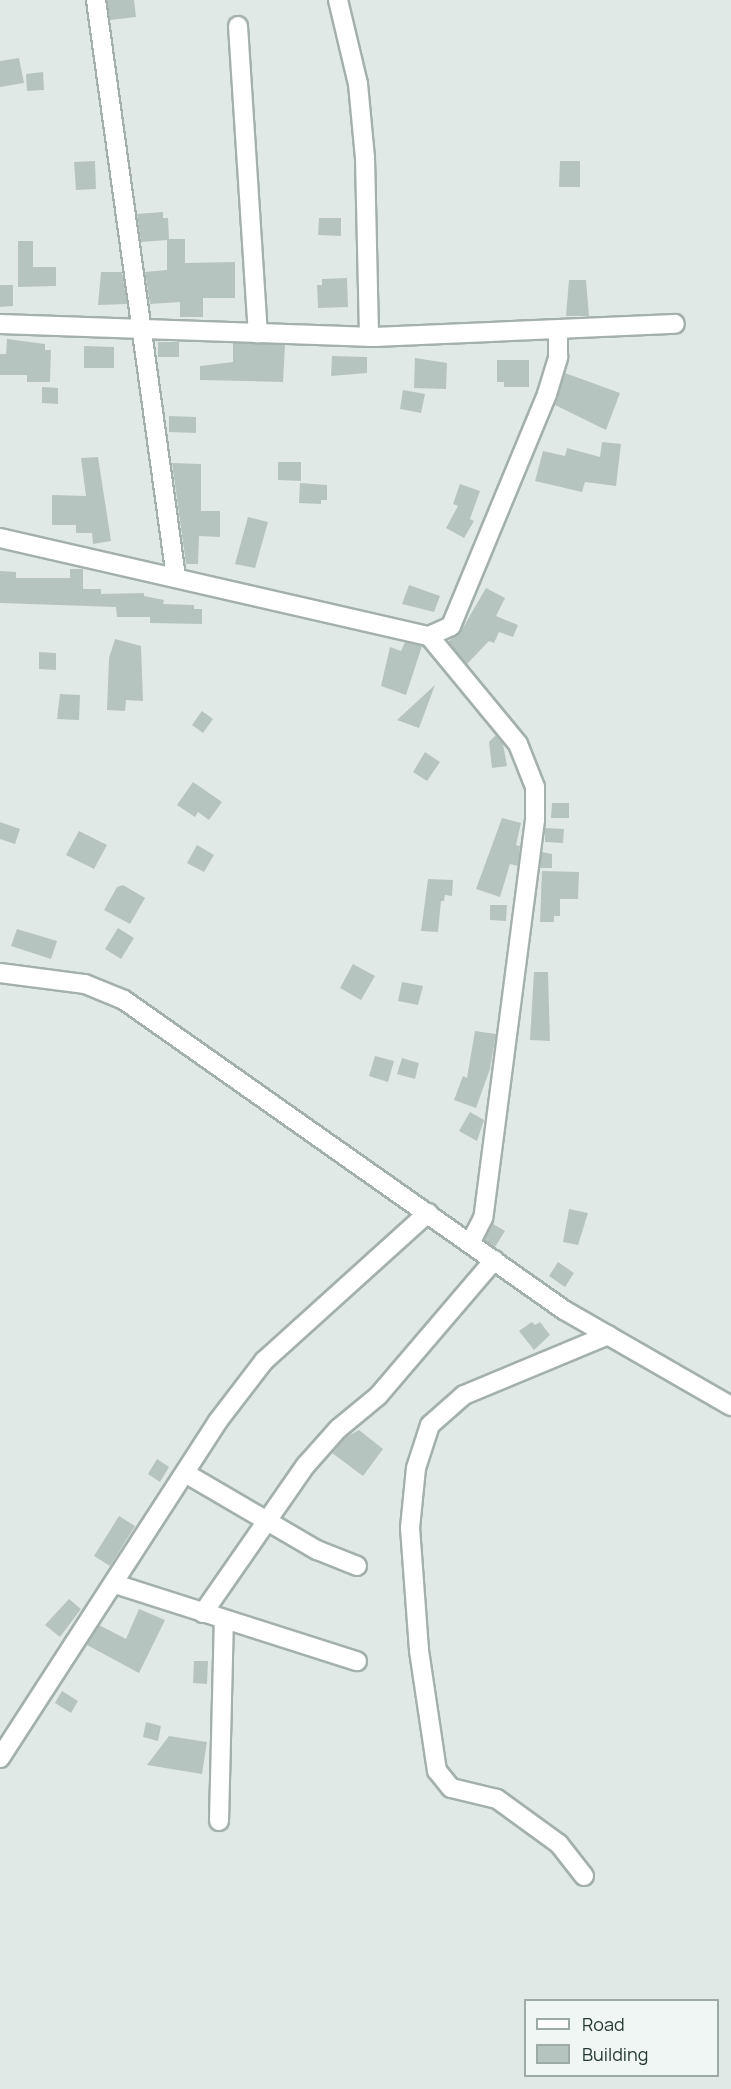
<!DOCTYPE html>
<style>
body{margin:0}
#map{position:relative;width:731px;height:2089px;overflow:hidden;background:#e0e9e6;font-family:Manrope,sans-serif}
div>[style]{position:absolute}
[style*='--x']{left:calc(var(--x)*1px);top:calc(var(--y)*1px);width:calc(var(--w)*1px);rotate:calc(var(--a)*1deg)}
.building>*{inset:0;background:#b6c4bf}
.roads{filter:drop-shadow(2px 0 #a4b0ad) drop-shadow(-2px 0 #a4b0ad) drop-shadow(0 2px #a4b0ad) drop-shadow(0 -2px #a4b0ad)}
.minor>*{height:18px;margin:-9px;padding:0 9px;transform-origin:9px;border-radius:9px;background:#fff}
span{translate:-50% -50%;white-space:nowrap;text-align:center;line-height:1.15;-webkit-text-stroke:4.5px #f0f6f4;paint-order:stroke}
.legend{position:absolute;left:524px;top:1999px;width:195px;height:78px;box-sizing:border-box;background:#f0f6f4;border:2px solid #9eaaa7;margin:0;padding:8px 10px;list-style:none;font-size:18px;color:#233833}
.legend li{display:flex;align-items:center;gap:12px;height:30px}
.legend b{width:30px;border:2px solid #9eaaa7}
</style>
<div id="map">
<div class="building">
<i style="clip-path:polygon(107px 0,134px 0,136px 17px,110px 20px)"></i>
<i style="clip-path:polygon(19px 58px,24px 83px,0 87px,0 61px)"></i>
<i style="clip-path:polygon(43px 72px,44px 90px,27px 91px,26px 74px)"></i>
<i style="clip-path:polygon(95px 161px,96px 189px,76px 190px,74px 162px)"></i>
<i style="clip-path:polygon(560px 161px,580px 161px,580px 187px,559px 187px)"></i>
<i style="clip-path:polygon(163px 212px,163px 218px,168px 218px,169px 239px,185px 239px,185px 263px,235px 262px,235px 298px,203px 298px,203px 317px,180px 317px,180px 302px,150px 304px,145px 272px,167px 270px,167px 240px,141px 242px,137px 214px)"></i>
<i style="clip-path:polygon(319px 218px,341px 218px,341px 236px,318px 235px)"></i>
<i style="clip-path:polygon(18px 241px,33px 241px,33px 267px,56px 267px,56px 286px,18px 287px)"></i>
<i style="clip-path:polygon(101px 272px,122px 272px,127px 304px,98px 305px)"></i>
<i style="clip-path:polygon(347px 278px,348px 307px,318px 308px,317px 285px,322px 285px,322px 279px)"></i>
<i style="clip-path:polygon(569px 280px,586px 280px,589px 316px,566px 316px)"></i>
<i style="clip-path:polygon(0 285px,13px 285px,13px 306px,0 307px)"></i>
<i style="clip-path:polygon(7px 339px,45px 344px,45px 350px,51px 350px,50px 382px,27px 382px,27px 375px,0 375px,0 354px,6px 354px)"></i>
<i style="clip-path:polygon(158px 342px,179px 342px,179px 357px,158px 357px)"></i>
<i style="clip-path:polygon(233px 343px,285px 345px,283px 382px,200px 380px,200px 366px,233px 362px)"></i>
<i style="clip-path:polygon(84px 346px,114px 347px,114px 368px,84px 368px)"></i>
<i style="clip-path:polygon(332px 356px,367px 357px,367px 373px,331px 376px)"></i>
<i style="clip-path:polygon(415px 358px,447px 363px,446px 389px,414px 388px)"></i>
<i style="clip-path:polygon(497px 360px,529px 360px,529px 387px,504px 387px,504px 382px,497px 382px)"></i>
<i style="clip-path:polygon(565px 373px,620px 393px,606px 430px,555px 405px)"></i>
<i style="clip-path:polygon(42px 387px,58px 388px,58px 404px,42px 403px)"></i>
<i style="clip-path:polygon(403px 390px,425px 394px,421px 413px,400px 409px)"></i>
<i style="clip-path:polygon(169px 416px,196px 417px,196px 433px,169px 432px)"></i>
<i style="clip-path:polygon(602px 442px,621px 444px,616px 486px,585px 482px,582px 492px,535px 481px,543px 451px,565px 456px,567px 448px,600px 457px)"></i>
<i style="clip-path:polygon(98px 457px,111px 541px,93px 544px,92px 533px,76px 533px,76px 525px,52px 525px,52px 495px,86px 496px,81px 458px)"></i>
<i style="clip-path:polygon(278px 462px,301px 462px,301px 481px,278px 480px)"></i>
<i style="clip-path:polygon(172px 463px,201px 464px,201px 511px,220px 511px,220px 537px,199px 536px,198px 564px,186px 564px)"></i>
<i style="clip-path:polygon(300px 483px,327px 485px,327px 500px,321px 500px,321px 504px,299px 503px)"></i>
<i style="clip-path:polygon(460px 484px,480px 491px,470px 519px,474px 521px,464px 538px,446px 528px,458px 506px,453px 504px)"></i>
<i style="clip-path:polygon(248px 517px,268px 522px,255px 568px,235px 564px)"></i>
<i style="clip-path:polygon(70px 569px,83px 569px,83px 589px,101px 589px,101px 594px,144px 593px,144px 596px,164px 600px,163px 604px,194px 605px,194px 609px,202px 609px,202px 624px,150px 623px,150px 617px,117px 617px,116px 607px,0 603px,0 571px,16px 572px,16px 578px,70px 578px)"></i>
<i style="clip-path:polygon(409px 585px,440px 596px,434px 612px,402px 604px)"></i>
<i style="clip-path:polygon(486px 588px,505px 598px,496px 616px,518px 625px,513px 637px,499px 632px,494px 643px,489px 641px,467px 664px,448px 642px,461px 631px)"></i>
<i style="clip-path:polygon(115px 639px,141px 646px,143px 701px,126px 700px,125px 711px,107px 710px,109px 658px)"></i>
<i style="clip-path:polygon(405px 642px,422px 646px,406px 695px,381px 686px,390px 647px,401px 651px)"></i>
<i style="clip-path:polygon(39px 652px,56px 653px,56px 670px,39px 669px)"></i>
<i style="clip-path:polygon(435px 685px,419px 728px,397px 720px)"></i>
<i style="clip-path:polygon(60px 694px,80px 695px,79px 720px,57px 719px)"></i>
<i style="clip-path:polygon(202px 711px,213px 719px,203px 733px,192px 725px)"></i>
<i style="clip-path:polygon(496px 735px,503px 744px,507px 766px,492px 768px,489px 742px)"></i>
<i style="clip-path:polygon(425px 752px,440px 762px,427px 781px,413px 772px)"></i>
<i style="clip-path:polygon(193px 782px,222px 802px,209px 820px,198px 812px,195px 817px,177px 805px)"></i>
<i style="clip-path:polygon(552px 803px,569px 803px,569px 818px,551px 818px)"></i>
<i style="clip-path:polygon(502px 818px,521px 823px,516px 845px,520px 846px,518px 866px,510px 864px,500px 897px,476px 889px)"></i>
<i style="clip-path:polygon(0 822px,20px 829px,15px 844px,0 839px)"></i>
<i style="clip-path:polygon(545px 828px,564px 829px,563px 843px,545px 842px)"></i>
<i style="clip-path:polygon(79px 831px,107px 845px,94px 869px,66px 855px)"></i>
<i style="clip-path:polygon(197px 845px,214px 855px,204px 872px,187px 863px)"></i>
<i style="clip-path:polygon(542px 852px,552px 854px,552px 868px,540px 868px)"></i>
<i style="clip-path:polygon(542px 871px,579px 872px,578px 899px,560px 899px,560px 916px,554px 916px,554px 922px,540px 922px)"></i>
<i style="clip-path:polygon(428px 879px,453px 880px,452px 896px,445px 895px,444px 901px,441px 901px,438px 932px,421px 931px)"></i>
<i style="clip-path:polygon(123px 885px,145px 898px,130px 924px,104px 910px,117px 887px)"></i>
<i style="clip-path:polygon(490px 905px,507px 905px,506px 921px,490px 920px)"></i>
<i style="clip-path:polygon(118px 928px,134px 938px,121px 959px,105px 949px)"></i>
<i style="clip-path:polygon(17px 929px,57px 941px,51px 959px,11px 946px)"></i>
<i style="clip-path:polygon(353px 964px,375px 976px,361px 1000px,340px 988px)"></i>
<i style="clip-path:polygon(534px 972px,548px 972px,550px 1041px,530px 1040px)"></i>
<i style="clip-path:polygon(402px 982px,423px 986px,418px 1005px,398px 1001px)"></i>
<i style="clip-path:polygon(475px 1031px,496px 1034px,490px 1069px,476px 1108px,454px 1100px,463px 1076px,467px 1078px)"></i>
<i style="clip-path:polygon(375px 1056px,394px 1061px,388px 1082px,369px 1076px)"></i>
<i style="clip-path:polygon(402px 1058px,419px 1063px,415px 1079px,397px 1074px)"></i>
<i style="clip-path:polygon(470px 1112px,484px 1120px,477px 1141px,459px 1131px)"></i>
<i style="clip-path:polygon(569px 1209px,588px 1213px,578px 1245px,563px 1242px)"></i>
<i style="clip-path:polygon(493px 1224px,505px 1231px,495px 1247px,484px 1240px)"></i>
<i style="clip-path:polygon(558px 1262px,574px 1273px,565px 1287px,549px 1276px)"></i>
<i style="clip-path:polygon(532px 1322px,535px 1325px,540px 1322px,550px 1335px,534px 1350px,519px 1331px)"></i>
<i style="clip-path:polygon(359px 1430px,383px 1449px,363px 1476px,332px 1453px,346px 1437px)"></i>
<i style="clip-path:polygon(157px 1459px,169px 1467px,160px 1482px,148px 1474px)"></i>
<i style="clip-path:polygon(119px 1516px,135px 1526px,110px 1566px,94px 1556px)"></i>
<i style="clip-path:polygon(69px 1599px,81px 1609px,60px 1637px,45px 1625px)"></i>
<i style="clip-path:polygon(139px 1609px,165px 1620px,139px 1673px,87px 1645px,99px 1625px,126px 1639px)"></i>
<i style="clip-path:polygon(194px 1661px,208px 1661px,207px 1684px,193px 1683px)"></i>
<i style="clip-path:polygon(62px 1691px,78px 1701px,71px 1713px,55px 1703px)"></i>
<i style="clip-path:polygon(146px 1722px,161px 1726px,158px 1741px,143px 1737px)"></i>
<i style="clip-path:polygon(169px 1736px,207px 1742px,202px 1774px,147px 1765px)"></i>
</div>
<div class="roads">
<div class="minor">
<i style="--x:96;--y:0;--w:583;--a:82.11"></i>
<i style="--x:338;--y:0;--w:86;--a:76.6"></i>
<i style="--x:358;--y:84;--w:74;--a:84.6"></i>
<i style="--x:365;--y:158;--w:179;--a:88.7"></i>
<i style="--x:238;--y:26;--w:308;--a:86.3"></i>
<i style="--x:0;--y:324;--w:374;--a:2"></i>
<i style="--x:374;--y:337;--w:301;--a:-2.5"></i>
<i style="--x:0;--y:538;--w:440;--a:12.9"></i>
<i style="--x:429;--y:636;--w:24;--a:-24"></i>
<i style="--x:451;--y:626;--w:251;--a:-67.5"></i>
<i style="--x:547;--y:394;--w:39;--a:-73"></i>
<i style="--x:558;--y:357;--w:26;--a:-90"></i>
<i style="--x:429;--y:636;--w:140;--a:50.5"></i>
<i style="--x:518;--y:744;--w:46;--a:68.4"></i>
<i style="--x:535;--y:787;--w:33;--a:90"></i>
<i style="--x:535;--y:820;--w:401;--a:97.4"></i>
<i style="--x:483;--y:1218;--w:28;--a:117"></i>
<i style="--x:0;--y:973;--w:86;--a:7.4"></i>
<i style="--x:85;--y:984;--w:42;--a:22.3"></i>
<i style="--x:124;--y:1000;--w:538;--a:35.17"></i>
<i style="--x:564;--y:1310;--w:193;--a:29.9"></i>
<i style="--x:185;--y:1473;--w:153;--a:30.3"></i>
<i style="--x:317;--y:1550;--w:43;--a:21.8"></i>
<i style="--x:115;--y:1584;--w:254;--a:17.7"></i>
<i style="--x:203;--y:1613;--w:180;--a:-55.2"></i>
<i style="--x:306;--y:1465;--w:48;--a:-48.4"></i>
<i style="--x:338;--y:1429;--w:52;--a:-39.5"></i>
<i style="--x:378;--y:1396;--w:179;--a:-49.5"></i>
<i style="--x:0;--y:1758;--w:401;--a:-57.1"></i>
<i style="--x:218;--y:1421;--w:76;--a:-52.5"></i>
<i style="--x:264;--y:1361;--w:221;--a:-42.1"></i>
<i style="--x:219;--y:1821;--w:201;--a:-88.6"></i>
<i style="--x:584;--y:1876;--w:41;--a:-128"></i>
<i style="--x:559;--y:1844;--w:77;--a:-144"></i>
<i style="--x:497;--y:1799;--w:47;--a:-166.6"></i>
<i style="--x:451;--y:1788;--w:22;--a:-129"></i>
<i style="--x:437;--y:1771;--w:122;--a:-98.5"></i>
<i style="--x:419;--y:1650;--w:122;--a:-94.2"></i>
<i style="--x:410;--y:1528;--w:60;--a:-84.3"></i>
<i style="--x:416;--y:1468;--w:45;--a:-72"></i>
<i style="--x:430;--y:1425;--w:45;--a:-41.4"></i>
<i style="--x:464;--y:1395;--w:156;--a:-22.6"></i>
</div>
</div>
<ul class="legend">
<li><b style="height:8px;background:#fff"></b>Road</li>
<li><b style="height:16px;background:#b6c4bf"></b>Building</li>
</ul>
</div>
